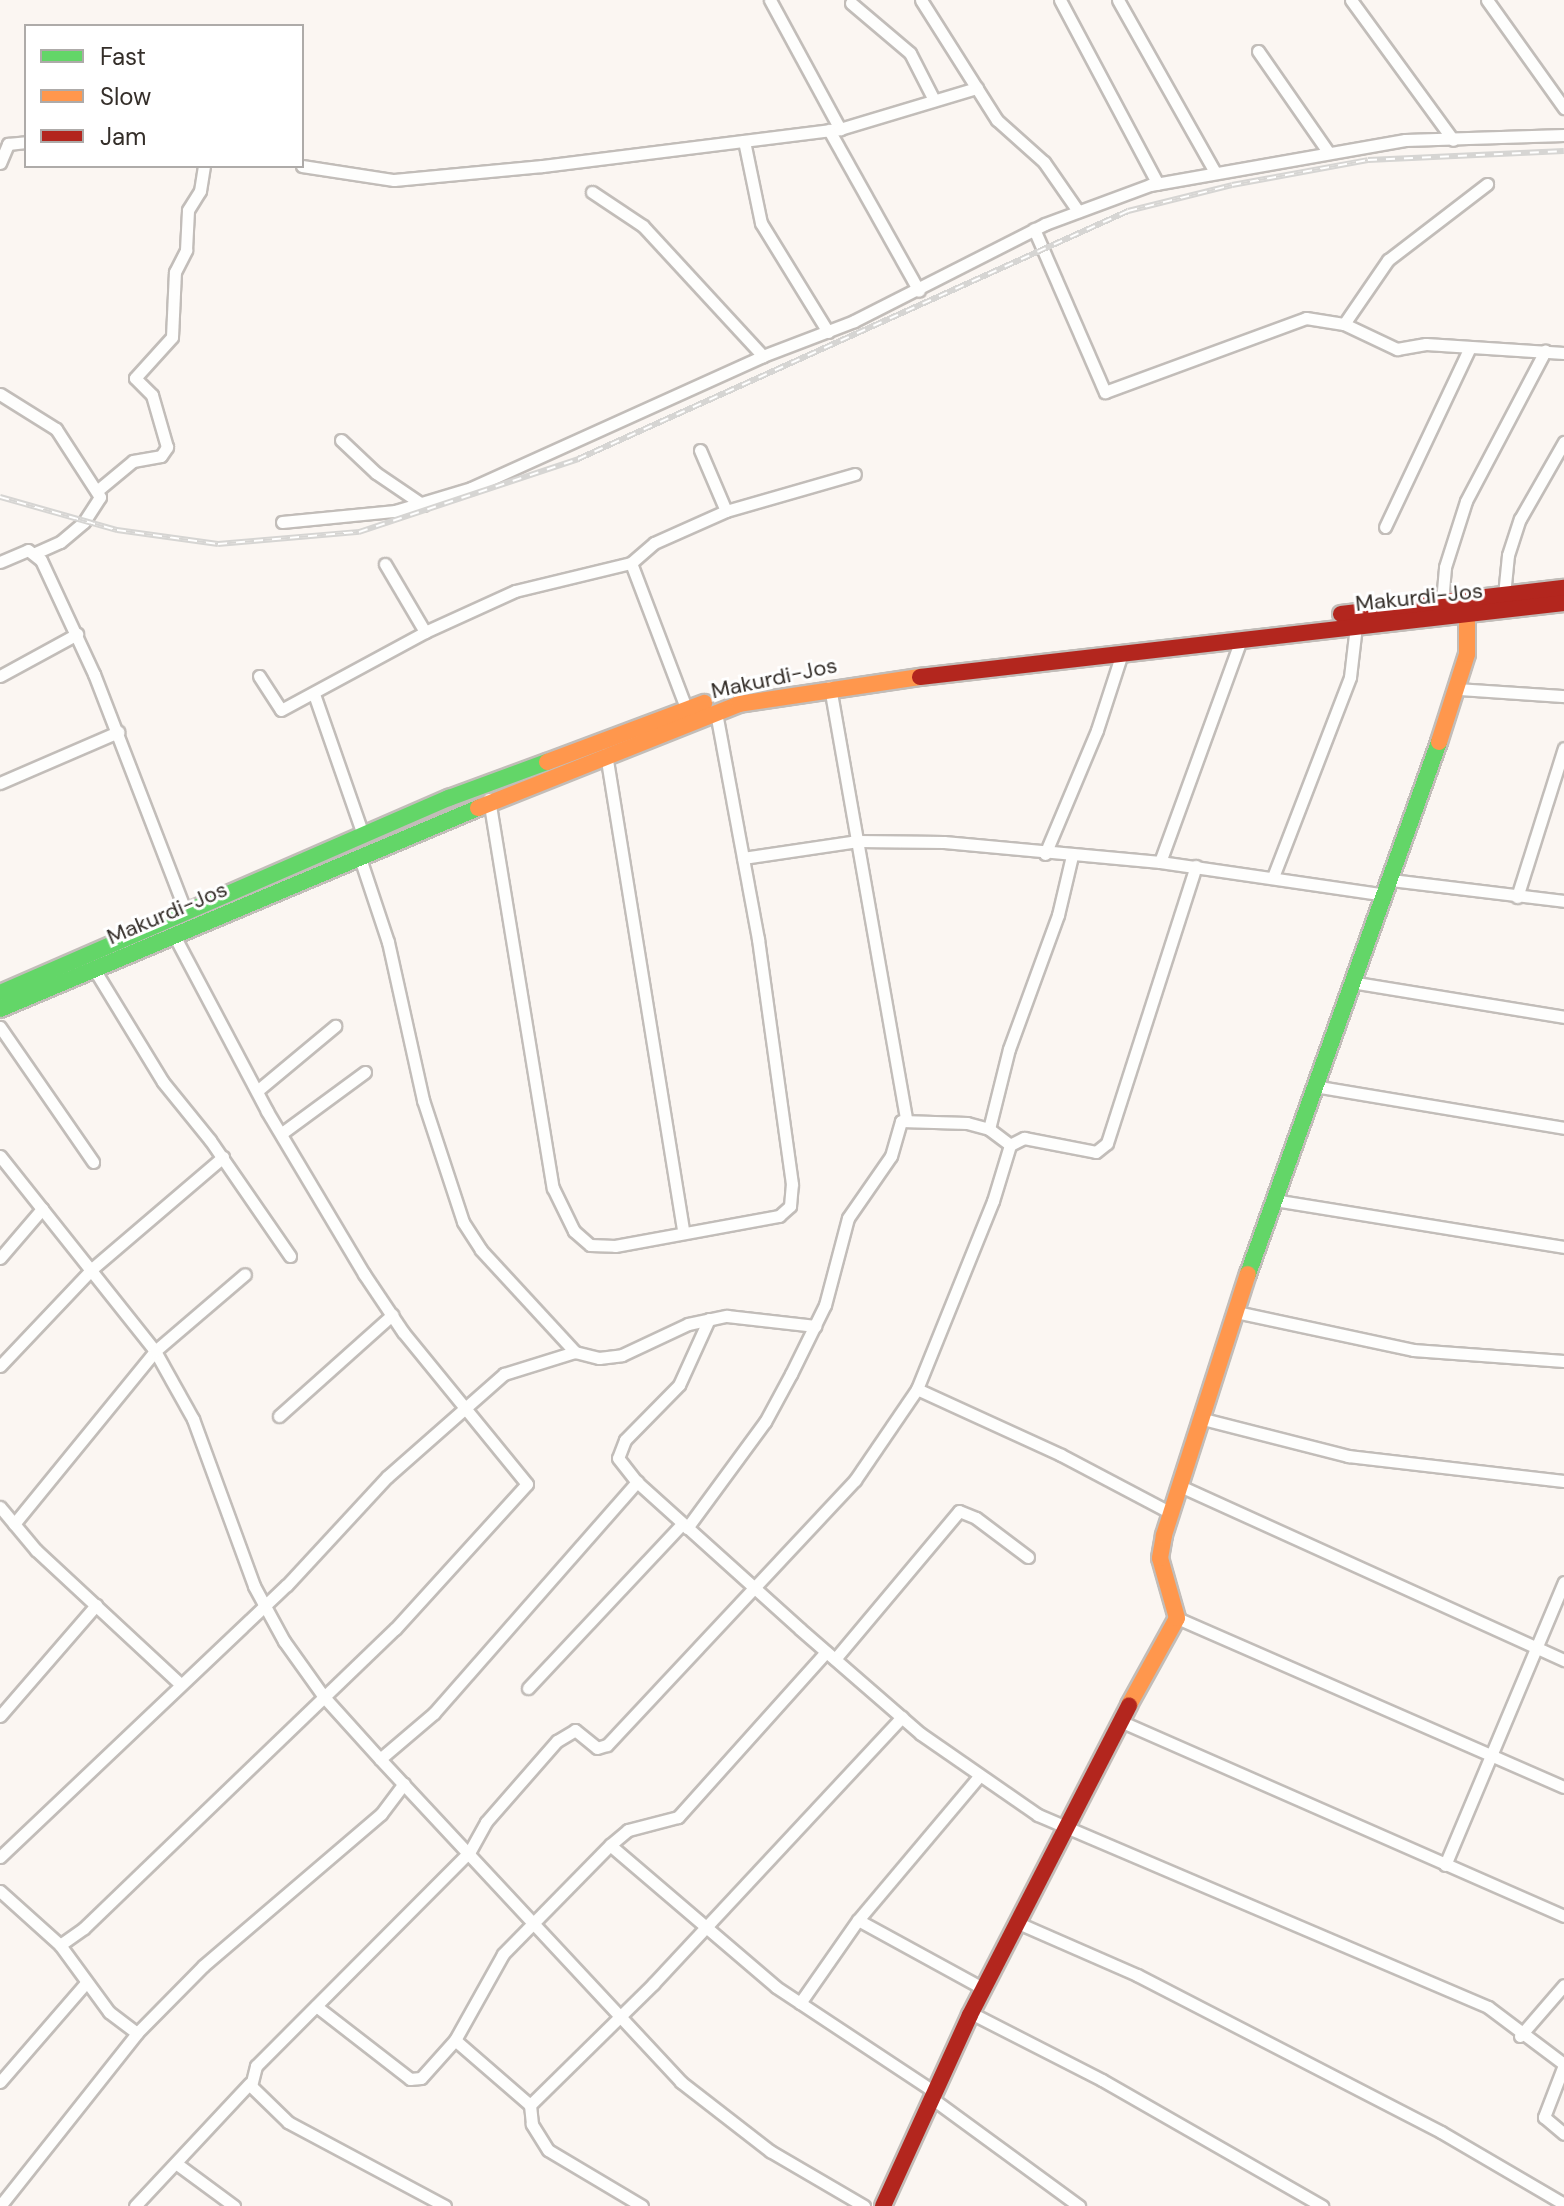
<!DOCTYPE html>
<style>
body{margin:0}
#map{position:relative;width:1564px;height:2206px;overflow:hidden;background:#fbf6f2;font-family:"DM Sans",sans-serif}
div>[style]{position:absolute}
[style*='--x']{left:calc(var(--x)*1px);top:calc(var(--y)*1px);width:calc(var(--w)*1px);rotate:calc(var(--a)*1deg)}
.roads{filter:drop-shadow(2px 0 #c2bdb9) drop-shadow(-2px 0 #c2bdb9) drop-shadow(0 2px #c2bdb9) drop-shadow(0 -2px #c2bdb9)}
.street>*{height:11px;margin:-5.5px;padding:0 5.5px;transform-origin:5.5px;border-radius:5.5px;background:#fefefd}
.fast>*{height:16px;margin:-8px;padding:0 8px;transform-origin:8px;border-radius:8px;background:#63d668}
.slow>*{height:16px;margin:-8px;padding:0 8px;transform-origin:8px;border-radius:8px;background:#ff974d}
.jam>*{height:16px;margin:-8px;padding:0 8px;transform-origin:8px;border-radius:8px;background:#b3261e}
.rail>*{height:6px;margin-top:-3px;transform-origin:0;background:repeating-linear-gradient(90deg,#fff 0 9px,#d6d5d3 0 18px);box-sizing:border-box;border-block:2px solid #d6d5d3}
span{translate:-50% -50%;white-space:nowrap;text-align:center;line-height:1.15;-webkit-text-stroke:6px #fff;paint-order:stroke}
.street-label{font-size:22px;color:#342e29}
.legend{position:absolute;left:24px;top:24px;width:280px;height:144px;box-sizing:border-box;background:#fff;border:2px solid #aeaba9;margin:0;padding:10px 14px;list-style:none;font-size:24px;color:#342e29}
.legend li{display:flex;align-items:center;gap:16px;height:40px}
.legend b{width:40px;border:2px solid #aeaba9}
</style>
<div id="map">
<div class="roads">
<div class="street">
<i style="--x:770;--y:0;--w:147;--a:61.5"></i>
<i style="--x:921;--y:0;--w:142;--a:57.7"></i>
<i style="--x:997;--y:120;--w:63;--a:41.8"></i>
<i style="--x:1044;--y:162;--w:60;--a:55.2"></i>
<i style="--x:1060;--y:0;--w:208;--a:62"></i>
<i style="--x:1118;--y:0;--w:197;--a:60.6"></i>
<i style="--x:1351;--y:0;--w:173;--a:53.9"></i>
<i style="--x:1487;--y:0;--w:133;--a:54.5"></i>
<i style="--x:851;--y:3;--w:77;--a:40.3"></i>
<i style="--x:910;--y:53;--w:53;--a:62.9"></i>
<i style="--x:1258;--y:51;--w:124;--a:55.2"></i>
<i style="--x:829;--y:130;--w:184;--a:60.8"></i>
<i style="--x:744;--y:141;--w:84;--a:78.3"></i>
<i style="--x:761;--y:223;--w:128;--a:58.4"></i>
<i style="--x:0;--y:163;--w:21;--a:-67"></i>
<i style="--x:8;--y:144;--w:18;--a:-6"></i>
<i style="--x:302;--y:166;--w:93;--a:8.7"></i>
<i style="--x:394;--y:180;--w:149;--a:-5.4"></i>
<i style="--x:542;--y:166;--w:300;--a:-7.1"></i>
<i style="--x:840;--y:129;--w:143;--a:-16.7"></i>
<i style="--x:592;--y:192;--w:61;--a:33.7"></i>
<i style="--x:643;--y:226;--w:177;--a:47.3"></i>
<i style="--x:1034;--y:229;--w:178;--a:66.5"></i>
<i style="--x:1105;--y:392;--w:214;--a:-20.2"></i>
<i style="--x:1306;--y:318;--w:38;--a:9"></i>
<i style="--x:1344;--y:324;--w:59;--a:25.3"></i>
<i style="--x:1397;--y:349;--w:29;--a:-10"></i>
<i style="--x:1426;--y:344;--w:138;--a:3.7"></i>
<i style="--x:1344;--y:324;--w:78;--a:-55.5"></i>
<i style="--x:1388;--y:260;--w:125;--a:-37.5"></i>
<i style="--x:0;--y:394;--w:66;--a:32"></i>
<i style="--x:56;--y:429;--w:81;--a:57.1"></i>
<i style="--x:100;--y:497;--w:30;--a:123"></i>
<i style="--x:84;--y:522;--w:31;--a:140"></i>
<i style="--x:60;--y:542;--w:27;--a:156"></i>
<i style="--x:341;--y:440;--w:48;--a:43.3"></i>
<i style="--x:376;--y:473;--w:57;--a:34.2"></i>
<i style="--x:700;--y:450;--w:66;--a:66.9"></i>
<i style="--x:98;--y:490;--w:45;--a:-39.6"></i>
<i style="--x:133;--y:461;--w:28;--a:-10"></i>
<i style="--x:161;--y:456;--w:11;--a:-56"></i>
<i style="--x:167;--y:447;--w:54;--a:-106.1"></i>
<i style="--x:152;--y:395;--w:24;--a:-135"></i>
<i style="--x:135;--y:378;--w:55;--a:-47.9"></i>
<i style="--x:172;--y:337;--w:65;--a:-87.4"></i>
<i style="--x:175;--y:272;--w:25;--a:-63"></i>
<i style="--x:186;--y:250;--w:40;--a:-87.1"></i>
<i style="--x:188;--y:210;--w:22;--a:-58"></i>
<i style="--x:200;--y:191;--w:25;--a:-81"></i>
<i style="--x:282;--y:522;--w:114;--a:-5.6"></i>
<i style="--x:395;--y:511;--w:79;--a:-16.8"></i>
<i style="--x:471;--y:488;--w:320;--a:-24.3"></i>
<i style="--x:763;--y:356;--w:97;--a:-21"></i>
<i style="--x:854;--y:321;--w:214;--a:-26.9"></i>
<i style="--x:1045;--y:224;--w:112;--a:-20.4"></i>
<i style="--x:1150;--y:185;--w:259;--a:-10"></i>
<i style="--x:1405;--y:140;--w:159;--a:-1.8"></i>
<i style="--x:1385;--y:527;--w:199;--a:-64.7"></i>
<i style="--x:0;--y:562;--w:30;--a:-23"></i>
<i style="--x:28;--y:550;--w:16;--a:38"></i>
<i style="--x:41;--y:560;--w:126;--a:65.1"></i>
<i style="--x:94;--y:674;--w:255;--a:68.9"></i>
<i style="--x:631;--y:563;--w:155;--a:69.2"></i>
<i style="--x:385;--y:564;--w:79;--a:59.5"></i>
<i style="--x:1504;--y:595;--w:40;--a:-84.3"></i>
<i style="--x:1508;--y:555;--w:38;--a:-72"></i>
<i style="--x:1520;--y:519;--w:89;--a:-60.3"></i>
<i style="--x:1442;--y:602;--w:35;--a:-85"></i>
<i style="--x:1445;--y:567;--w:69;--a:-72.3"></i>
<i style="--x:1466;--y:501;--w:170;--a:-62.2"></i>
<i style="--x:0;--y:676;--w:88;--a:-28.6"></i>
<i style="--x:259;--y:676;--w:40;--a:57.1"></i>
<i style="--x:281;--y:710;--w:164;--a:-28.4"></i>
<i style="--x:425;--y:632;--w:99;--a:-24.5"></i>
<i style="--x:515;--y:591;--w:119;--a:-13.6"></i>
<i style="--x:631;--y:563;--w:30;--a:-41"></i>
<i style="--x:654;--y:543;--w:79;--a:-24"></i>
<i style="--x:726;--y:511;--w:134;--a:-16"></i>
<i style="--x:830;--y:687;--w:439;--a:80"></i>
<i style="--x:1458;--y:689;--w:106;--a:3.8"></i>
<i style="--x:314;--y:694;--w:149;--a:70.8"></i>
<i style="--x:606;--y:754;--w:483;--a:80.8"></i>
<i style="--x:0;--y:783;--w:129;--a:-23.4"></i>
<i style="--x:489;--y:799;--w:394;--a:80.7"></i>
<i style="--x:553;--y:1188;--w:48;--a:64"></i>
<i style="--x:574;--y:1231;--w:21;--a:41"></i>
<i style="--x:590;--y:1245;--w:25;--a:2"></i>
<i style="--x:615;--y:1246;--w:167;--a:-10.4"></i>
<i style="--x:779;--y:1216;--w:15;--a:-42"></i>
<i style="--x:790;--y:1206;--w:22;--a:-85"></i>
<i style="--x:792;--y:1184;--w:247;--a:-97.9"></i>
<i style="--x:758;--y:939;--w:231;--a:-100.5"></i>
<i style="--x:1045;--y:854;--w:134;--a:-67.2"></i>
<i style="--x:1097;--y:730;--w:81;--a:-72"></i>
<i style="--x:359;--y:855;--w:92;--a:71.6"></i>
<i style="--x:388;--y:942;--w:162;--a:77.5"></i>
<i style="--x:423;--y:1100;--w:128;--a:71.8"></i>
<i style="--x:463;--y:1222;--w:33;--a:57"></i>
<i style="--x:481;--y:1250;--w:139;--a:47.3"></i>
<i style="--x:743;--y:858;--w:116;--a:-8.4"></i>
<i style="--x:858;--y:841;--w:86;--a:0.7"></i>
<i style="--x:944;--y:842;--w:217;--a:5.3"></i>
<i style="--x:1160;--y:862;--w:227;--a:8.3"></i>
<i style="--x:1160;--y:862;--w:237;--a:-70"></i>
<i style="--x:1273;--y:877;--w:214;--a:-68.9"></i>
<i style="--x:1350;--y:677;--w:51;--a:-83.3"></i>
<i style="--x:1391;--y:880;--w:174;--a:6.9"></i>
<i style="--x:1517;--y:897;--w:156;--a:-72.5"></i>
<i style="--x:94;--y:969;--w:132;--a:58.6"></i>
<i style="--x:163;--y:1082;--w:75;--a:51"></i>
<i style="--x:210;--y:1140;--w:141;--a:55.4"></i>
<i style="--x:1351;--y:982;--w:216;--a:9.3"></i>
<i style="--x:0;--y:1027;--w:164;--a:55.4"></i>
<i style="--x:1314;--y:1086;--w:254;--a:9.5"></i>
<i style="--x:257;--y:1091;--w:102;--a:-39.8"></i>
<i style="--x:989;--y:1129;--w:82;--a:-76"></i>
<i style="--x:1009;--y:1049;--w:143;--a:-69.9"></i>
<i style="--x:1058;--y:915;--w:61;--a:-76.7"></i>
<i style="--x:282;--y:1133;--w:103;--a:-36.3"></i>
<i style="--x:0;--y:1156;--w:249;--a:51.5"></i>
<i style="--x:155;--y:1351;--w:78;--a:60.8"></i>
<i style="--x:193;--y:1419;--w:178;--a:69.9"></i>
<i style="--x:254;--y:1586;--w:63;--a:61.4"></i>
<i style="--x:284;--y:1641;--w:69;--a:54.5"></i>
<i style="--x:324;--y:1697;--w:84;--a:47.9"></i>
<i style="--x:380;--y:1759;--w:71;--a:-40.4"></i>
<i style="--x:434;--y:1713;--w:308;--a:-48.7"></i>
<i style="--x:1274;--y:1200;--w:294;--a:9.2"></i>
<i style="--x:0;--y:1258;--w:65;--a:-49.4"></i>
<i style="--x:1236;--y:1312;--w:181;--a:12.1"></i>
<i style="--x:1413;--y:1350;--w:151;--a:4.2"></i>
<i style="--x:709;--y:1319;--w:72;--a:114.4"></i>
<i style="--x:679;--y:1385;--w:77;--a:134.5"></i>
<i style="--x:625;--y:1440;--w:19;--a:111"></i>
<i style="--x:618;--y:1458;--w:31;--a:52"></i>
<i style="--x:637;--y:1482;--w:219;--a:42"></i>
<i style="--x:800;--y:1629;--w:160;--a:41"></i>
<i style="--x:921;--y:1734;--w:142;--a:34.7"></i>
<i style="--x:1038;--y:1815;--w:489;--a:23.1"></i>
<i style="--x:1488;--y:2007;--w:95;--a:36.9"></i>
<i style="--x:0;--y:1366;--w:135;--a:-46.5"></i>
<i style="--x:93;--y:1268;--w:171;--a:-40.5"></i>
<i style="--x:917;--y:1389;--w:158;--a:24.6"></i>
<i style="--x:1061;--y:1455;--w:124;--a:27.8"></i>
<i style="--x:279;--y:1416;--w:152;--a:-41.8"></i>
<i style="--x:1203;--y:1419;--w:150;--a:14.3"></i>
<i style="--x:1348;--y:1456;--w:217;--a:6.6"></i>
<i style="--x:1180;--y:1486;--w:422;--a:24.4"></i>
<i style="--x:0;--y:1507;--w:56;--a:50.1"></i>
<i style="--x:36;--y:1550;--w:197;--a:42.9"></i>
<i style="--x:14;--y:1524;--w:223;--a:-50.8"></i>
<i style="--x:155;--y:1351;--w:118;--a:-40.5"></i>
<i style="--x:687;--y:1528;--w:132;--a:-53.7"></i>
<i style="--x:765;--y:1422;--w:55;--a:-61.6"></i>
<i style="--x:791;--y:1374;--w:77;--a:-63.8"></i>
<i style="--x:825;--y:1305;--w:90;--a:-75.2"></i>
<i style="--x:848;--y:1218;--w:75;--a:-55.3"></i>
<i style="--x:891;--y:1156;--w:36;--a:-74"></i>
<i style="--x:901;--y:1121;--w:66;--a:1.7"></i>
<i style="--x:967;--y:1123;--w:23;--a:15"></i>
<i style="--x:989;--y:1129;--w:26;--a:37"></i>
<i style="--x:1177;--y:1618;--w:422;--a:23.6"></i>
<i style="--x:826;--y:1652;--w:222;--a:131.9"></i>
<i style="--x:678;--y:1817;--w:52;--a:165.4"></i>
<i style="--x:628;--y:1830;--w:23;--a:140"></i>
<i style="--x:610;--y:1845;--w:218;--a:40.5"></i>
<i style="--x:776;--y:1987;--w:188;--a:33.5"></i>
<i style="--x:835;--y:1659;--w:193;--a:-50"></i>
<i style="--x:959;--y:1511;--w:18;--a:22"></i>
<i style="--x:976;--y:1518;--w:65;--a:36.9"></i>
<i style="--x:528;--y:1688;--w:225;--a:-46.8"></i>
<i style="--x:0;--y:1716;--w:147;--a:-49.1"></i>
<i style="--x:1120;--y:1721;--w:485;--a:23.7"></i>
<i style="--x:380;--y:1759;--w:442;--a:47"></i>
<i style="--x:681;--y:2082;--w:113;--a:37.8"></i>
<i style="--x:770;--y:2151;--w:109;--a:30.3"></i>
<i style="--x:0;--y:1857;--w:395;--a:-43.5"></i>
<i style="--x:287;--y:1585;--w:147;--a:-47.2"></i>
<i style="--x:387;--y:1477;--w:156;--a:-41.4"></i>
<i style="--x:504;--y:1374;--w:74;--a:-17.2"></i>
<i style="--x:575;--y:1352;--w:25;--a:14"></i>
<i style="--x:599;--y:1358;--w:23;--a:-7"></i>
<i style="--x:622;--y:1355;--w:73;--a:-25.2"></i>
<i style="--x:688;--y:1324;--w:40;--a:-12"></i>
<i style="--x:727;--y:1316;--w:89;--a:6.5"></i>
<i style="--x:1445;--y:1865;--w:307;--a:-67.2"></i>
<i style="--x:0;--y:1891;--w:81;--a:42"></i>
<i style="--x:60;--y:1945;--w:29;--a:-35"></i>
<i style="--x:84;--y:1928;--w:431;--a:-43.9"></i>
<i style="--x:395;--y:1629;--w:196;--a:-47.7"></i>
<i style="--x:527;--y:1484;--w:196;--a:-129.2"></i>
<i style="--x:403;--y:1332;--w:70;--a:-123.9"></i>
<i style="--x:364;--y:1274;--w:190;--a:-120.8"></i>
<i style="--x:267;--y:1111;--w:199;--a:-117.9"></i>
<i style="--x:858;--y:1920;--w:144;--a:28.7"></i>
<i style="--x:1018;--y:1923;--w:130;--a:23.6"></i>
<i style="--x:1137;--y:1975;--w:342;--a:27.3"></i>
<i style="--x:1441;--y:2132;--w:143;--a:30.3"></i>
<i style="--x:60;--y:1945;--w:83;--a:53.8"></i>
<i style="--x:109;--y:2012;--w:35;--a:37"></i>
<i style="--x:800;--y:2003;--w:101;--a:-55.1"></i>
<i style="--x:858;--y:1920;--w:189;--a:-49.9"></i>
<i style="--x:316;--y:2006;--w:119;--a:37.8"></i>
<i style="--x:410;--y:2079;--w:11;--a:-5"></i>
<i style="--x:421;--y:2078;--w:51;--a:-48.2"></i>
<i style="--x:455;--y:2040;--w:98;--a:-60.8"></i>
<i style="--x:503;--y:1954;--w:153;--a:-45.5"></i>
<i style="--x:971;--y:2013;--w:147;--a:27.1"></i>
<i style="--x:1102;--y:2080;--w:254;--a:29.8"></i>
<i style="--x:1520;--y:2036;--w:67;--a:-49.2"></i>
<i style="--x:455;--y:2040;--w:99;--a:40.9"></i>
<i style="--x:1564;--y:2065;--w:56;--a:111"></i>
<i style="--x:1544;--y:2117;--w:26;--a:40"></i>
<i style="--x:0;--y:2082;--w:130;--a:-49.1"></i>
<i style="--x:930;--y:2097;--w:185;--a:36.2"></i>
<i style="--x:177;--y:2164;--w:71;--a:36.4"></i>
<i style="--x:0;--y:2206;--w:221;--a:-51.6"></i>
<i style="--x:137;--y:2033;--w:94;--a:-45.4"></i>
<i style="--x:203;--y:1966;--w:234;--a:-40.5"></i>
<i style="--x:381;--y:1814;--w:38;--a:-53"></i>
<i style="--x:135;--y:2206;--w:168;--a:-46.9"></i>
<i style="--x:445;--y:2206;--w:178;--a:-151.9"></i>
<i style="--x:288;--y:2122;--w:52;--a:-135.8"></i>
<i style="--x:251;--y:2086;--w:21;--a:-76"></i>
<i style="--x:256;--y:2066;--w:303;--a:-45.1"></i>
<i style="--x:470;--y:1851;--w:33;--a:-61"></i>
<i style="--x:486;--y:1822;--w:108;--a:-48.8"></i>
<i style="--x:557;--y:1741;--w:21;--a:-31"></i>
<i style="--x:575;--y:1730;--w:28;--a:39"></i>
<i style="--x:597;--y:1748;--w:10;--a:-17"></i>
<i style="--x:607;--y:1745;--w:363;--a:-46.9"></i>
<i style="--x:855;--y:1480;--w:110;--a:-55.7"></i>
<i style="--x:917;--y:1389;--w:203;--a:-68"></i>
<i style="--x:993;--y:1201;--w:59;--a:-73.1"></i>
<i style="--x:1010;--y:1145;--w:16;--a:-27"></i>
<i style="--x:1024;--y:1138;--w:73;--a:11"></i>
<i style="--x:1096;--y:1152;--w:14;--a:-39"></i>
<i style="--x:1107;--y:1143;--w:291;--a:-72.2"></i>
<i style="--x:642;--y:2206;--w:109;--a:-149.2"></i>
<i style="--x:548;--y:2150;--w:31;--a:-122"></i>
<i style="--x:532;--y:2124;--w:19;--a:-96"></i>
<i style="--x:530;--y:2105;--w:173;--a:-44.5"></i>
<i style="--x:653;--y:1984;--w:365;--a:-47"></i>
</div>
<div class="fast">
<i style="--x:0;--y:993;--w:490;--a:-23.5"></i>
<i style="--x:449;--y:798;--w:104;--a:-20.2"></i>
<i style="--x:0;--y:1009;--w:519;--a:-22.81"></i>
<i style="--x:1248;--y:1274;--w:565;--a:-70.25"></i>
</div>
<div class="slow">
<i style="--x:1439;--y:742;--w:92;--a:-72.3"></i>
<i style="--x:1467;--y:654;--w:50;--a:-90"></i>
<i style="--x:547;--y:762;--w:168;--a:-20.6"></i>
<i style="--x:478;--y:808;--w:281;--a:-21.7"></i>
<i style="--x:739;--y:704;--w:183;--a:-8.5"></i>
<i style="--x:1129;--y:1705;--w:99;--a:-61.1"></i>
<i style="--x:1177;--y:1618;--w:62;--a:-105.8"></i>
<i style="--x:1160;--y:1558;--w:23;--a:-80"></i>
<i style="--x:1164;--y:1535;--w:274;--a:-72.2"></i>
</div>
<div class="jam">
<i style="--x:1341;--y:614;--w:225;--a:-6.7"></i>
<i style="--x:920;--y:677;--w:648;--a:-6.55"></i>
<i style="--x:883;--y:2206;--w:210;--a:-65.5"></i>
<i style="--x:970;--y:2015;--w:348;--a:-62.8"></i>
</div>
</div>
<div class="rail">
<i style="--x:0;--y:497;--w:122;--a:15.8"></i>
<i style="--x:117;--y:530;--w:102;--a:7.9"></i>
<i style="--x:218;--y:544;--w:142;--a:-4.9"></i>
<i style="--x:359;--y:532;--w:231;--a:-18.4"></i>
<i style="--x:578;--y:459;--w:603;--a:-24.27"></i>
<i style="--x:1128;--y:211;--w:107;--a:-14"></i>
<i style="--x:1232;--y:185;--w:138;--a:-10.4"></i>
<i style="--x:1368;--y:160;--w:196;--a:-2.6"></i>
</div>
<div class="street-label">
<span style="left:1419px;top:597px;rotate:-6deg">Makurdi-Jos</span>
<span style="left:774px;top:678px;rotate:-12deg">Makurdi-Jos</span>
<span style="left:167px;top:913px;rotate:-23deg">Makurdi-Jos</span>
</div>
<ul class="legend">
<li><b style="height:10px;background:#63d668"></b>Fast</li>
<li><b style="height:10px;background:#ff974d"></b>Slow</li>
<li><b style="height:10px;background:#b3261e"></b>Jam</li>
</ul>
</div>
